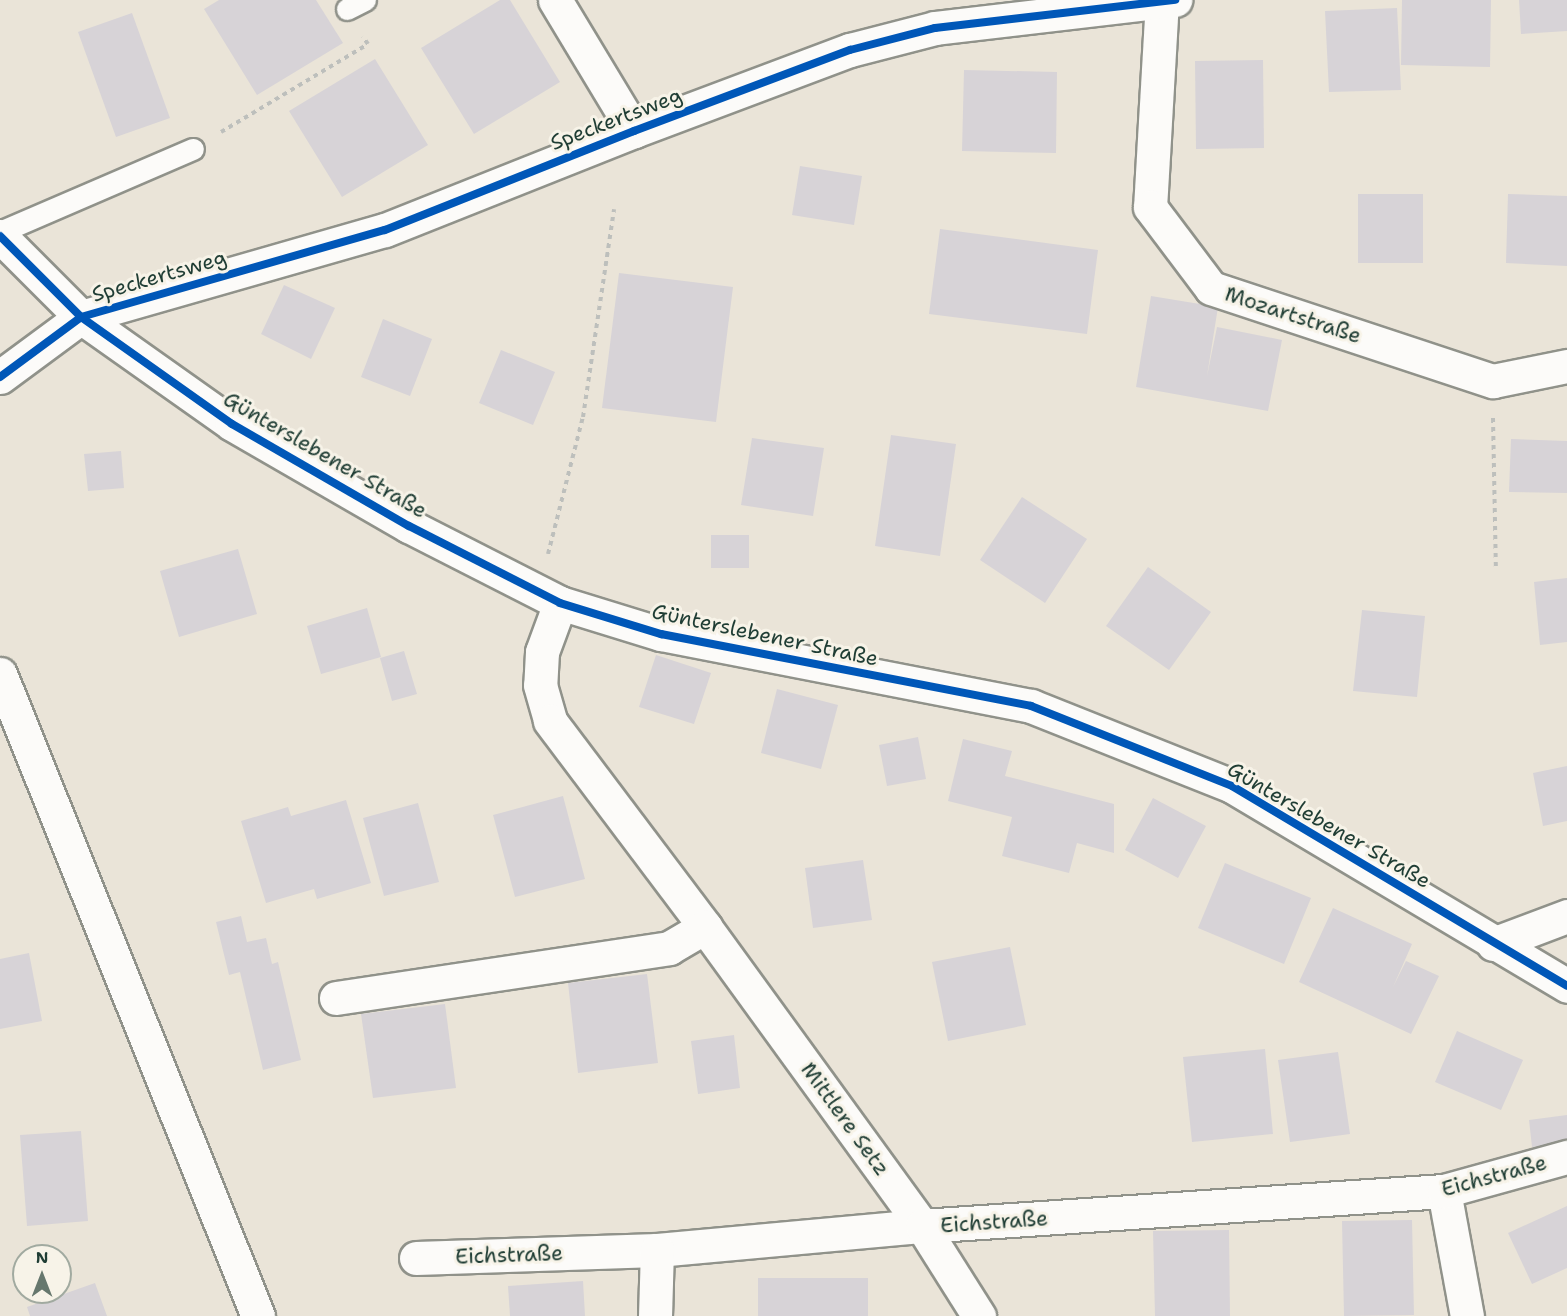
<!DOCTYPE html>
<meta charset="utf-8">
<style>
body{margin:0}
#map{position:relative;width:1567px;height:1316px;overflow:hidden;background:#eae4d8;font-family:"Shantell Sans",sans-serif}
div>[style]{position:absolute}
[style*='--x']{left:calc(var(--x)*1px);top:calc(var(--y)*1px);width:calc(var(--w)*1px);rotate:calc(var(--a)*1deg)}
.building>*{inset:0;background:#d7d3d7}
.path>*{height:4px;margin-top:-2px;transform-origin:0;background:repeating-linear-gradient(90deg,#bdbfbc 0 4.5px,transparent 0 9px)}
.roads{filter:drop-shadow(2px 0 #90928a) drop-shadow(-2px 0 #90928a) drop-shadow(0 2px #90928a) drop-shadow(0 -2px #90928a)}
.lane>*{height:21px;margin:-10.5px;padding:0 10.5px;transform-origin:10.5px;border-radius:10.5px;background:#fcfbf9}
.street>*{height:33px;margin:-16.5px;padding:0 16.5px;transform-origin:16.5px;border-radius:16.5px;background:#fcfbf9}
.primary>*{height:33px;margin:-16.5px;padding:0 16.5px;transform-origin:16.5px;border-radius:16.5px;background:#fcfbf9}
.cycleway>*{height:8px;margin:-4px;padding:0 4px;transform-origin:4px;border-radius:4px;background:#0057b8}
span{translate:-50% -50%;white-space:nowrap;text-align:center;line-height:1.15;-webkit-text-stroke:6px #f7f3e8;paint-order:stroke}
.street-label{font-size:21px;color:#1f3d34}
.north{position:absolute;left:12px;top:1244px;width:60px;height:60px;box-sizing:border-box;background:#f7f3e8;border:2px solid #a1aaa0;border-radius:50%;rotate:0deg;font-size:16px;font-weight:700;line-height:24px;text-align:center;color:#1f3d34}
.north::after{content:'';display:block;margin:auto;width:21px;height:27px;background:#66776d;clip-path:polygon(50% 0,100% 100%,50% 72%,0 100%)}
</style>
<div id="map">
<div class="building">
<i style="clip-path:polygon(219px 0,316px 0,343px 43px,257px 95px,204px 9px)"></i>
<i style="clip-path:polygon(500px 0,510px 0,560px 82px,474px 134px,421px 48px)"></i>
<i style="clip-path:polygon(1402px 0,1491px 0,1490px 67px,1401px 65px)"></i>
<i style="clip-path:polygon(1519px 0,1567px 0,1567px 31px,1521px 34px)"></i>
<i style="clip-path:polygon(1397px 8px,1401px 90px,1329px 92px,1325px 11px)"></i>
<i style="clip-path:polygon(132px 13px,170px 118px,116px 137px,78px 32px)"></i>
<i style="clip-path:polygon(375px 59px,428px 145px,342px 197px,289px 111px)"></i>
<i style="clip-path:polygon(1263px 60px,1264px 148px,1196px 149px,1195px 61px)"></i>
<i style="clip-path:polygon(964px 70px,1057px 72px,1056px 153px,962px 151px)"></i>
<i style="clip-path:polygon(800px 166px,862px 176px,854px 225px,792px 215px)"></i>
<i style="clip-path:polygon(1358px 194px,1423px 194px,1423px 263px,1358px 263px)"></i>
<i style="clip-path:polygon(1508px 194px,1567px 196px,1567px 266px,1506px 263px)"></i>
<i style="clip-path:polygon(940px 229px,1098px 250px,1087px 334px,929px 314px)"></i>
<i style="clip-path:polygon(619px 273px,733px 287px,716px 422px,602px 408px)"></i>
<i style="clip-path:polygon(284px 285px,335px 308px,311px 359px,261px 334px)"></i>
<i style="clip-path:polygon(1151px 296px,1218px 307px,1207px 376px,1217px 327px,1282px 340px,1268px 411px,1136px 387px)"></i>
<i style="clip-path:polygon(383px 319px,432px 339px,410px 396px,361px 377px)"></i>
<i style="clip-path:polygon(501px 350px,555px 372px,533px 425px,479px 403px)"></i>
<i style="clip-path:polygon(891px 435px,956px 444px,940px 556px,875px 546px)"></i>
<i style="clip-path:polygon(752px 438px,824px 448px,813px 516px,741px 505px)"></i>
<i style="clip-path:polygon(1511px 439px,1567px 441px,1567px 493px,1509px 492px)"></i>
<i style="clip-path:polygon(121px 451px,124px 488px,88px 491px,84px 454px)"></i>
<i style="clip-path:polygon(1022px 497px,1087px 539px,1045px 603px,980px 560px)"></i>
<i style="clip-path:polygon(711px 535px,749px 535px,749px 568px,711px 568px)"></i>
<i style="clip-path:polygon(238px 549px,257px 614px,179px 637px,160px 571px)"></i>
<i style="clip-path:polygon(1148px 567px,1211px 612px,1169px 670px,1106px 626px)"></i>
<i style="clip-path:polygon(1567px 578px,1567px 642px,1540px 645px,1534px 582px)"></i>
<i style="clip-path:polygon(367px 608px,381px 657px,321px 674px,307px 626px)"></i>
<i style="clip-path:polygon(1362px 610px,1425px 616px,1417px 697px,1353px 691px)"></i>
<i style="clip-path:polygon(404px 651px,417px 694px,392px 701px,380px 658px)"></i>
<i style="clip-path:polygon(656px 655px,711px 673px,694px 724px,639px 707px)"></i>
<i style="clip-path:polygon(777px 689px,838px 705px,821px 769px,761px 753px)"></i>
<i style="clip-path:polygon(918px 737px,926px 779px,887px 786px,879px 745px)"></i>
<i style="clip-path:polygon(963px 739px,1012px 751px,1005px 776px,1114px 804px,1114px 853px,1077px 843px,1069px 873px,1002px 856px,1012px 817px,948px 801px)"></i>
<i style="clip-path:polygon(1567px 766px,1567px 821px,1543px 826px,1533px 773px)"></i>
<i style="clip-path:polygon(563px 796px,585px 879px,515px 897px,493px 815px)"></i>
<i style="clip-path:polygon(1153px 798px,1206px 826px,1178px 878px,1125px 850px)"></i>
<i style="clip-path:polygon(346px 800px,371px 883px,317px 899px,314px 889px,266px 903px,241px 821px,288px 807px,291px 816px)"></i>
<i style="clip-path:polygon(418px 803px,439px 882px,384px 896px,363px 818px)"></i>
<i style="clip-path:polygon(863px 860px,872px 920px,813px 928px,805px 868px)"></i>
<i style="clip-path:polygon(1225px 863px,1311px 898px,1284px 964px,1198px 928px)"></i>
<i style="clip-path:polygon(1333px 908px,1412px 944px,1393px 987px,1406px 961px,1439px 976px,1411px 1034px,1299px 982px)"></i>
<i style="clip-path:polygon(241px 916px,247px 942px,266px 938px,272px 964px,278px 962px,301px 1060px,263px 1070px,240px 972px,229px 975px,216px 922px)"></i>
<i style="clip-path:polygon(1010px 947px,1026px 1025px,948px 1041px,932px 962px)"></i>
<i style="clip-path:polygon(29px 953px,42px 1021px,0 1029px,0 959px)"></i>
<i style="clip-path:polygon(647px 974px,658px 1063px,578px 1073px,568px 983px)"></i>
<i style="clip-path:polygon(445px 1004px,456px 1088px,373px 1098px,361px 1014px)"></i>
<i style="clip-path:polygon(1457px 1031px,1523px 1060px,1501px 1110px,1435px 1082px)"></i>
<i style="clip-path:polygon(734px 1035px,740px 1088px,698px 1094px,691px 1041px)"></i>
<i style="clip-path:polygon(1265px 1049px,1273px 1134px,1192px 1142px,1183px 1057px)"></i>
<i style="clip-path:polygon(1338px 1052px,1350px 1134px,1290px 1142px,1278px 1060px)"></i>
<i style="clip-path:polygon(1567px 1115px,1567px 1143px,1532px 1147px,1529px 1120px)"></i>
<i style="clip-path:polygon(81px 1131px,88px 1221px,27px 1226px,20px 1135px)"></i>
<i style="clip-path:polygon(1567px 1206px,1567px 1268px,1532px 1284px,1508px 1233px)"></i>
<i style="clip-path:polygon(1412px 1220px,1414px 1315px,1344px 1316px,1342px 1221px)"></i>
<i style="clip-path:polygon(1229px 1230px,1230px 1316px,1155px 1316px,1153px 1231px)"></i>
<i style="clip-path:polygon(758px 1278px,868px 1278px,868px 1316px,758px 1316px)"></i>
<i style="clip-path:polygon(583px 1281px,585px 1316px,510px 1316px,508px 1286px)"></i>
<i style="clip-path:polygon(95px 1283px,107px 1316px,30px 1316px,27px 1307px)"></i>
</div>
<div class="path">
<i style="--x:221;--y:132;--w:171;--a:-30.9"></i>
<i style="--x:368;--y:44;--w:9;--a:-126"></i>
<i style="--x:1493;--y:418;--w:152;--a:88.9"></i>
<i style="--x:548;--y:554;--w:141;--a:-75.7"></i>
<i style="--x:583;--y:417;--w:210;--a:-81.5"></i>
</div>
<div class="roads">
<div class="lane">
<i style="--x:347;--y:9;--w:20;--a:-27"></i>
<i style="--x:0;--y:232;--w:210;--a:-23.3"></i>
</div>
<div class="street">
<i style="--x:555;--y:0;--w:153;--a:58.9"></i>
<i style="--x:1162;--y:0;--w:207;--a:93.3"></i>
<i style="--x:1150;--y:207;--w:101;--a:53"></i>
<i style="--x:1211;--y:288;--w:297;--a:18.3"></i>
<i style="--x:1493;--y:381;--w:76;--a:-11.5"></i>
<i style="--x:0;--y:236;--w:115;--a:45"></i>
<i style="--x:81;--y:317;--w:185;--a:35.3"></i>
<i style="--x:232;--y:424;--w:204;--a:30"></i>
<i style="--x:409;--y:526;--w:169;--a:27"></i>
<i style="--x:560;--y:603;--w:106;--a:17.1"></i>
<i style="--x:661;--y:634;--w:377;--a:11"></i>
<i style="--x:1031;--y:706;--w:216;--a:21.7"></i>
<i style="--x:1232;--y:786;--w:390;--a:30.8"></i>
<i style="--x:0;--y:377;--w:101;--a:-36.5"></i>
<i style="--x:81;--y:317;--w:316;--a:-16"></i>
<i style="--x:385;--y:230;--w:268;--a:-21.7"></i>
<i style="--x:634;--y:131;--w:231;--a:-20.6"></i>
<i style="--x:850;--y:50;--w:88;--a:-14.5"></i>
<i style="--x:935;--y:28;--w:242;--a:-6.7"></i>
<i style="--x:560;--y:603;--w:52;--a:110.2"></i>
<i style="--x:542;--y:652;--w:33;--a:93"></i>
<i style="--x:540;--y:685;--w:37;--a:74"></i>
<i style="--x:550;--y:721;--w:258;--a:53"></i>
<i style="--x:705;--y:927;--w:369;--a:54"></i>
<i style="--x:922;--y:1226;--w:107;--a:57.7"></i>
<i style="--x:1493;--y:944;--w:79;--a:-20.7"></i>
<i style="--x:336;--y:998;--w:337;--a:-8.5"></i>
<i style="--x:669;--y:948;--w:42;--a:-30.3"></i>
<i style="--x:1444;--y:1191;--w:127;--a:79.6"></i>
<i style="--x:416;--y:1258;--w:241;--a:-1.9"></i>
<i style="--x:657;--y:1250;--w:266;--a:-5.2"></i>
<i style="--x:922;--y:1226;--w:523;--a:-3.84"></i>
<i style="--x:1444;--y:1191;--w:128;--a:-15.5"></i>
<i style="--x:655;--y:1316;--w:66;--a:-88.3"></i>
</div>
<div class="primary">
<i style="--x:0;--y:674;--w:692;--a:68.11"></i>
</div>
</div>
<div class="cycleway">
<i style="--x:0;--y:236;--w:115;--a:45"></i>
<i style="--x:81;--y:317;--w:185;--a:35.3"></i>
<i style="--x:232;--y:424;--w:204;--a:30"></i>
<i style="--x:409;--y:526;--w:169;--a:27"></i>
<i style="--x:560;--y:603;--w:106;--a:17.1"></i>
<i style="--x:661;--y:634;--w:377;--a:11"></i>
<i style="--x:1031;--y:706;--w:216;--a:21.7"></i>
<i style="--x:1232;--y:786;--w:390;--a:30.8"></i>
<i style="--x:0;--y:377;--w:101;--a:-36.5"></i>
<i style="--x:81;--y:317;--w:316;--a:-16"></i>
<i style="--x:385;--y:230;--w:268;--a:-21.7"></i>
<i style="--x:634;--y:131;--w:231;--a:-20.6"></i>
<i style="--x:850;--y:50;--w:88;--a:-14.5"></i>
<i style="--x:935;--y:28;--w:242;--a:-6.7"></i>
</div>
<div class="street-label">
<span style="left:616px;top:119px;rotate:-21deg">Speckertsweg</span>
<span style="left:159px;top:276px;rotate:-16deg">Speckertsweg</span>
<span style="left:1293px;top:315px;rotate:18deg">Mozartstraße</span>
<span style="left:325px;top:455px;rotate:30deg">Günterslebener Straße</span>
<span style="left:765px;top:635px;rotate:12deg">Günterslebener Straße</span>
<span style="left:1329px;top:825px;rotate:30deg">Günterslebener Straße</span>
<span style="left:845px;top:1119px;rotate:54deg">Mittlere Setz</span>
<span style="left:1494px;top:1176px;rotate:-15deg">Eichstraße</span>
<span style="left:994px;top:1222px;rotate:-4deg">Eichstraße</span>
<span style="left:509px;top:1255px;rotate:-2deg">Eichstraße</span>
</div>
<div class="north">N</div>
</div>
